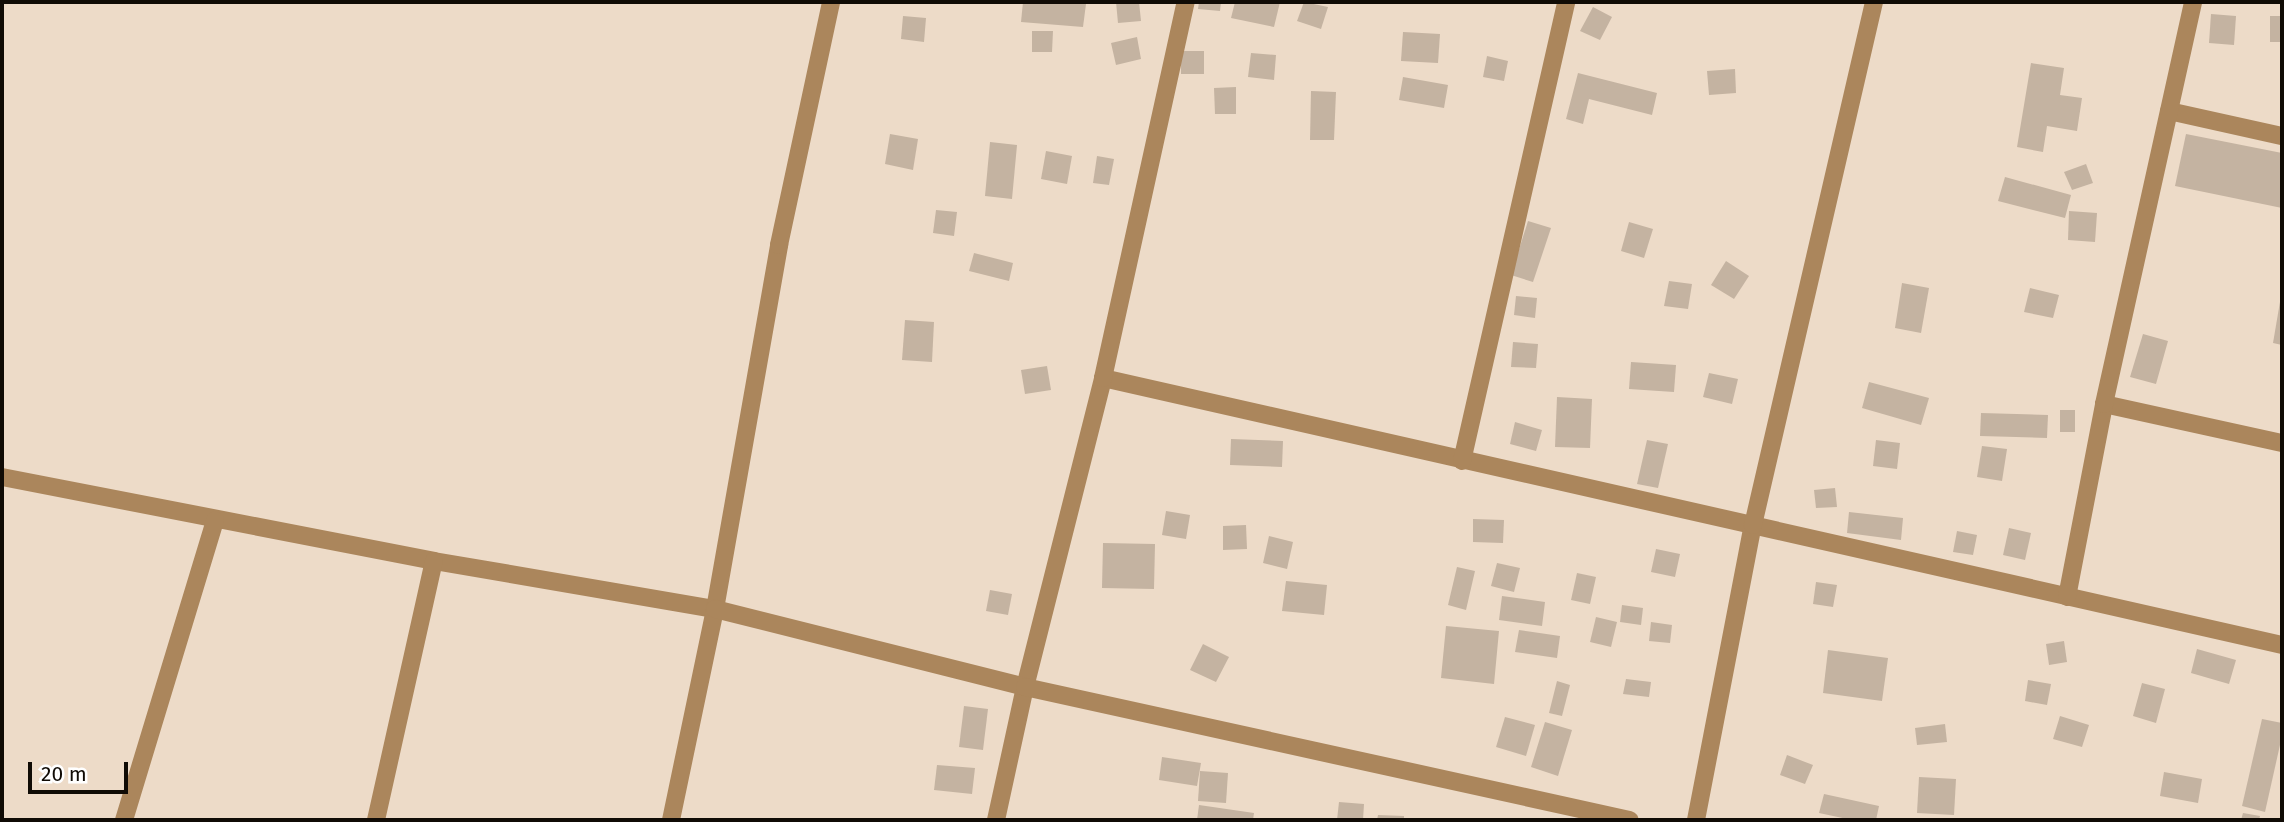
<!DOCTYPE html>
<style>
body{margin:0}
#map{position:relative;width:2284px;height:822px;overflow:hidden;background:#eddbc8;font-family:"Fira Sans",sans-serif}
div>[style]{position:absolute}
[style*='--x']{left:calc(var(--x)*1px);top:calc(var(--y)*1px);width:calc(var(--w)*1px);rotate:calc(var(--a)*1deg)}
.building>*{inset:0;background:#c4b3a1}
.minor>*{height:18px;margin:-9px;padding:0 9px;transform-origin:9px;border-radius:9px;background:#ab865c}
.tertiary>*{height:18px;margin:-9px;padding:0 9px;transform-origin:9px;border-radius:9px;background:#ab865c}
span{translate:-50% -50%;white-space:nowrap;text-align:center;line-height:1.15;-webkit-text-stroke:5px #fff;paint-order:stroke}
.frame{position:absolute;inset:0;border:4px solid #100b05;pointer-events:none}
.scale{position:absolute;left:28px;top:762px;width:100px;height:32px;box-sizing:border-box;border:4px solid #100b05;border-top:0;padding-left:9px;font-size:21px;line-height:24px;white-space:nowrap;color:#100b05;-webkit-text-stroke:5px #fff;paint-order:stroke}
</style>
<div id="map">
<div class="building">
<i style="clip-path:polygon(1023px 2px,1086px 4px,1083px 27px,1021px 22px)"></i>
<i style="clip-path:polygon(1116px 2px,1139px 2px,1141px 21px,1118px 23px)"></i>
<i style="clip-path:polygon(1199px 2px,1221px 2px,1220px 11px,1198px 9px)"></i>
<i style="clip-path:polygon(1235px 2px,1280px 2px,1274px 27px,1231px 18px)"></i>
<i style="clip-path:polygon(1304px 2px,1328px 7px,1321px 29px,1297px 21px)"></i>
<i style="clip-path:polygon(1593px 7px,1612px 17px,1600px 40px,1580px 31px)"></i>
<i style="clip-path:polygon(2211px 14px,2236px 16px,2234px 45px,2209px 43px)"></i>
<i style="clip-path:polygon(903px 16px,926px 18px,924px 42px,901px 39px)"></i>
<i style="clip-path:polygon(2270px 16px,2282px 16px,2282px 42px,2270px 42px)"></i>
<i style="clip-path:polygon(1032px 31px,1053px 31px,1052px 52px,1032px 52px)"></i>
<i style="clip-path:polygon(1403px 32px,1440px 34px,1438px 63px,1401px 61px)"></i>
<i style="clip-path:polygon(1137px 37px,1141px 59px,1116px 65px,1111px 43px)"></i>
<i style="clip-path:polygon(1181px 51px,1204px 51px,1204px 74px,1181px 74px)"></i>
<i style="clip-path:polygon(1251px 53px,1276px 55px,1274px 80px,1248px 77px)"></i>
<i style="clip-path:polygon(1487px 56px,1508px 61px,1504px 81px,1483px 77px)"></i>
<i style="clip-path:polygon(2031px 63px,2064px 68px,2060px 95px,2082px 98px,2077px 131px,2047px 126px,2043px 152px,2017px 147px)"></i>
<i style="clip-path:polygon(1735px 69px,1736px 93px,1709px 95px,1707px 71px)"></i>
<i style="clip-path:polygon(1578px 73px,1657px 93px,1652px 115px,1589px 99px,1583px 124px,1566px 119px)"></i>
<i style="clip-path:polygon(1403px 77px,1448px 85px,1444px 108px,1399px 100px)"></i>
<i style="clip-path:polygon(1236px 87px,1236px 114px,1215px 114px,1214px 88px)"></i>
<i style="clip-path:polygon(1311px 91px,1336px 92px,1334px 140px,1310px 140px)"></i>
<i style="clip-path:polygon(890px 134px,918px 139px,913px 170px,885px 164px)"></i>
<i style="clip-path:polygon(2186px 134px,2282px 153px,2282px 208px,2175px 186px)"></i>
<i style="clip-path:polygon(990px 142px,1017px 145px,1012px 199px,985px 196px)"></i>
<i style="clip-path:polygon(1046px 151px,1072px 156px,1067px 184px,1041px 179px)"></i>
<i style="clip-path:polygon(1097px 156px,1114px 159px,1109px 185px,1093px 183px)"></i>
<i style="clip-path:polygon(2086px 164px,2093px 183px,2072px 190px,2064px 172px)"></i>
<i style="clip-path:polygon(2005px 177px,2071px 195px,2065px 218px,1998px 201px)"></i>
<i style="clip-path:polygon(936px 210px,957px 212px,954px 236px,933px 233px)"></i>
<i style="clip-path:polygon(2069px 211px,2097px 213px,2095px 242px,2068px 240px)"></i>
<i style="clip-path:polygon(1528px 221px,1551px 228px,1533px 282px,1511px 275px)"></i>
<i style="clip-path:polygon(1629px 222px,1653px 229px,1644px 258px,1621px 251px)"></i>
<i style="clip-path:polygon(974px 253px,1013px 263px,1009px 281px,969px 271px)"></i>
<i style="clip-path:polygon(1726px 261px,1749px 276px,1734px 299px,1711px 285px)"></i>
<i style="clip-path:polygon(1669px 281px,1692px 284px,1688px 309px,1664px 306px)"></i>
<i style="clip-path:polygon(1902px 283px,1929px 288px,1921px 333px,1895px 328px)"></i>
<i style="clip-path:polygon(2030px 288px,2059px 295px,2053px 318px,2024px 312px)"></i>
<i style="clip-path:polygon(1516px 296px,1537px 298px,1535px 318px,1514px 315px)"></i>
<i style="clip-path:polygon(2281px 296px,2282px 296px,2282px 345px,2273px 343px)"></i>
<i style="clip-path:polygon(905px 320px,934px 322px,932px 362px,902px 360px)"></i>
<i style="clip-path:polygon(2143px 334px,2168px 341px,2156px 384px,2130px 377px)"></i>
<i style="clip-path:polygon(1513px 342px,1538px 344px,1536px 368px,1511px 367px)"></i>
<i style="clip-path:polygon(1631px 362px,1676px 365px,1674px 392px,1629px 389px)"></i>
<i style="clip-path:polygon(1047px 366px,1051px 390px,1025px 394px,1021px 370px)"></i>
<i style="clip-path:polygon(1709px 373px,1738px 379px,1732px 404px,1703px 397px)"></i>
<i style="clip-path:polygon(1869px 382px,1929px 398px,1921px 425px,1862px 408px)"></i>
<i style="clip-path:polygon(1557px 397px,1592px 399px,1590px 448px,1555px 447px)"></i>
<i style="clip-path:polygon(2060px 410px,2075px 410px,2075px 432px,2060px 432px)"></i>
<i style="clip-path:polygon(1981px 413px,2048px 415px,2047px 438px,1980px 436px)"></i>
<i style="clip-path:polygon(1515px 422px,1542px 430px,1536px 451px,1510px 444px)"></i>
<i style="clip-path:polygon(1231px 439px,1283px 441px,1282px 467px,1230px 465px)"></i>
<i style="clip-path:polygon(1647px 440px,1668px 444px,1658px 488px,1637px 484px)"></i>
<i style="clip-path:polygon(1876px 440px,1900px 443px,1897px 469px,1873px 466px)"></i>
<i style="clip-path:polygon(1982px 446px,2007px 449px,2002px 481px,1977px 477px)"></i>
<i style="clip-path:polygon(1835px 488px,1837px 507px,1816px 508px,1814px 490px)"></i>
<i style="clip-path:polygon(1166px 511px,1190px 515px,1186px 539px,1162px 535px)"></i>
<i style="clip-path:polygon(1849px 512px,1903px 518px,1901px 540px,1847px 533px)"></i>
<i style="clip-path:polygon(1473px 519px,1504px 520px,1503px 543px,1473px 542px)"></i>
<i style="clip-path:polygon(1246px 525px,1247px 549px,1223px 550px,1223px 526px)"></i>
<i style="clip-path:polygon(2009px 528px,2031px 533px,2025px 560px,2003px 555px)"></i>
<i style="clip-path:polygon(1957px 531px,1977px 535px,1973px 555px,1953px 552px)"></i>
<i style="clip-path:polygon(1269px 536px,1293px 542px,1287px 569px,1263px 563px)"></i>
<i style="clip-path:polygon(1103px 543px,1155px 544px,1154px 589px,1102px 588px)"></i>
<i style="clip-path:polygon(1656px 549px,1680px 554px,1675px 577px,1651px 572px)"></i>
<i style="clip-path:polygon(1497px 563px,1520px 568px,1514px 592px,1491px 586px)"></i>
<i style="clip-path:polygon(1457px 567px,1475px 571px,1466px 610px,1448px 605px)"></i>
<i style="clip-path:polygon(1577px 573px,1596px 577px,1590px 604px,1571px 600px)"></i>
<i style="clip-path:polygon(1286px 581px,1327px 585px,1324px 615px,1282px 611px)"></i>
<i style="clip-path:polygon(1816px 582px,1837px 585px,1833px 607px,1813px 604px)"></i>
<i style="clip-path:polygon(990px 590px,1012px 594px,1008px 615px,986px 611px)"></i>
<i style="clip-path:polygon(1502px 596px,1545px 602px,1542px 626px,1499px 620px)"></i>
<i style="clip-path:polygon(1622px 605px,1643px 608px,1641px 625px,1620px 622px)"></i>
<i style="clip-path:polygon(1596px 617px,1617px 622px,1611px 647px,1590px 642px)"></i>
<i style="clip-path:polygon(1651px 622px,1672px 625px,1670px 643px,1649px 641px)"></i>
<i style="clip-path:polygon(1446px 626px,1499px 631px,1494px 684px,1441px 678px)"></i>
<i style="clip-path:polygon(1519px 630px,1560px 636px,1557px 658px,1515px 652px)"></i>
<i style="clip-path:polygon(2064px 641px,2067px 662px,2049px 665px,2046px 644px)"></i>
<i style="clip-path:polygon(1203px 644px,1229px 657px,1216px 682px,1190px 670px)"></i>
<i style="clip-path:polygon(2197px 649px,2236px 660px,2229px 684px,2191px 673px)"></i>
<i style="clip-path:polygon(1828px 650px,1888px 658px,1882px 701px,1823px 693px)"></i>
<i style="clip-path:polygon(1626px 679px,1651px 682px,1649px 697px,1623px 694px)"></i>
<i style="clip-path:polygon(2028px 680px,2051px 684px,2047px 705px,2025px 701px)"></i>
<i style="clip-path:polygon(1557px 681px,1570px 685px,1562px 716px,1549px 713px)"></i>
<i style="clip-path:polygon(2142px 683px,2165px 689px,2156px 723px,2133px 716px)"></i>
<i style="clip-path:polygon(964px 706px,988px 709px,983px 750px,959px 747px)"></i>
<i style="clip-path:polygon(2060px 716px,2089px 725px,2082px 747px,2053px 739px)"></i>
<i style="clip-path:polygon(1505px 717px,1535px 725px,1526px 756px,1496px 747px)"></i>
<i style="clip-path:polygon(2262px 719px,2282px 723px,2282px 736px,2265px 812px,2242px 806px)"></i>
<i style="clip-path:polygon(1545px 722px,1572px 730px,1558px 776px,1531px 767px)"></i>
<i style="clip-path:polygon(1945px 724px,1947px 742px,1917px 745px,1915px 728px)"></i>
<i style="clip-path:polygon(1787px 755px,1813px 765px,1805px 784px,1780px 775px)"></i>
<i style="clip-path:polygon(1162px 757px,1201px 763px,1197px 786px,1159px 780px)"></i>
<i style="clip-path:polygon(937px 765px,975px 768px,972px 794px,934px 790px)"></i>
<i style="clip-path:polygon(1200px 771px,1228px 773px,1226px 803px,1198px 801px)"></i>
<i style="clip-path:polygon(2164px 772px,2202px 779px,2198px 803px,2160px 796px)"></i>
<i style="clip-path:polygon(1919px 777px,1956px 779px,1954px 815px,1917px 813px)"></i>
<i style="clip-path:polygon(1824px 794px,1879px 806px,1876px 820px,1852px 820px,1819px 813px)"></i>
<i style="clip-path:polygon(1339px 802px,1364px 804px,1363px 820px,1337px 820px)"></i>
<i style="clip-path:polygon(1199px 805px,1254px 813px,1253px 820px,1197px 820px)"></i>
<i style="clip-path:polygon(2243px 813px,2260px 816px,2259px 820px,2241px 820px)"></i>
<i style="clip-path:polygon(1378px 815px,1404px 816px,1404px 820px,1377px 820px)"></i>
</div>
<div class="minor">
<i style="--x:2169;--y:111;--w:116;--a:12.5"></i>
<i style="--x:1103;--y:378;--w:1209;--a:12.76"></i>
<i style="--x:2104;--y:404;--w:182;--a:12.4"></i>
<i style="--x:1462;--y:461;--w:471;--a:-77.2"></i>
<i style="--x:2;--y:477;--w:440;--a:11"></i>
<i style="--x:434;--y:561;--w:285;--a:9.7"></i>
<i style="--x:715;--y:609;--w:370;--a:-80"></i>
<i style="--x:779;--y:245;--w:249;--a:-77.9"></i>
<i style="--x:2067;--y:597;--w:197;--a:-79.1"></i>
<i style="--x:2104;--y:404;--w:412;--a:-77.5"></i>
<i style="--x:124;--y:820;--w:313;--a:-73.1"></i>
<i style="--x:376;--y:820;--w:265;--a:-77.4"></i>
<i style="--x:996;--y:820;--w:136;--a:-77.7"></i>
<i style="--x:1025;--y:687;--w:319;--a:-75.8"></i>
<i style="--x:1103;--y:378;--w:385;--a:-77.6"></i>
<i style="--x:1696;--y:820;--w:300;--a:-79.1"></i>
<i style="--x:1753;--y:525;--w:537;--a:-76.97"></i>
</div>
<div class="tertiary">
<i style="--x:671;--y:820;--w:216;--a:-78.2"></i>
<i style="--x:715;--y:609;--w:320;--a:14.1"></i>
<i style="--x:1025;--y:687;--w:619;--a:12.4"></i>
</div>
<div class="frame"></div>
<div class="scale">20 m</div>
</div>
